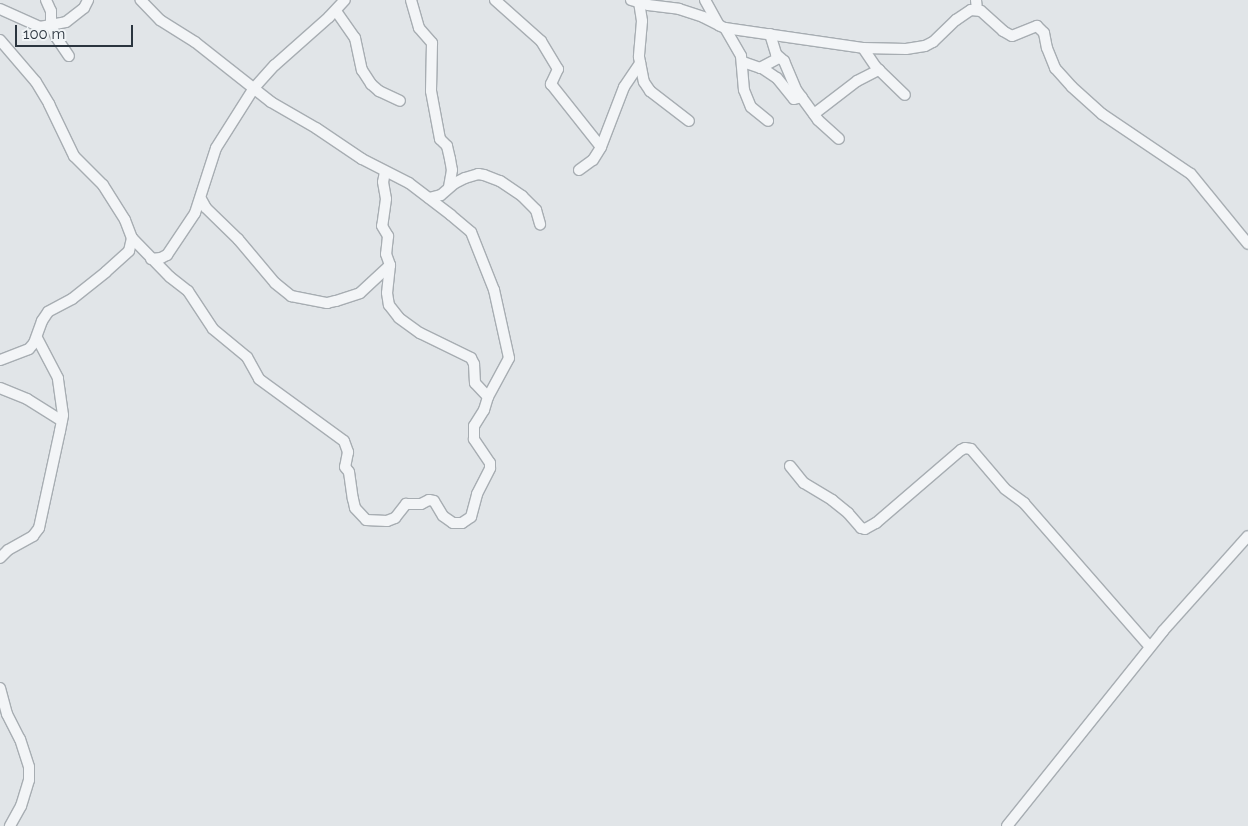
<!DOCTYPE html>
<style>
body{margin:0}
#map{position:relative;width:1248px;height:826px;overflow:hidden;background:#e1e5e8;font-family:Raleway,sans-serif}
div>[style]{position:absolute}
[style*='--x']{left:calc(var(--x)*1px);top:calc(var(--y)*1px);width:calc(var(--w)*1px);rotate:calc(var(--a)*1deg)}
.roads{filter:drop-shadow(1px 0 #a7adb2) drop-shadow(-1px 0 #a7adb2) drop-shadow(0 1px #a7adb2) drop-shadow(0 -1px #a7adb2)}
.minor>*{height:10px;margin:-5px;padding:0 5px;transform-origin:5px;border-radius:5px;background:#f3f5f7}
span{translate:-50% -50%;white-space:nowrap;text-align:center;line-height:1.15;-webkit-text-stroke:4px #f0f4f6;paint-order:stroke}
.scale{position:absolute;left:15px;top:25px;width:118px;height:22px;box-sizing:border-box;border:2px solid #2b353f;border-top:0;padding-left:6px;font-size:15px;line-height:18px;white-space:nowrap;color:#2b353f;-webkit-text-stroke:4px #f0f4f6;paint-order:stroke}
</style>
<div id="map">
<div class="roads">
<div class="minor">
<i style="--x:46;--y:0;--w:12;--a:66"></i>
<i style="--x:51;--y:11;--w:14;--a:90"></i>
<i style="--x:51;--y:25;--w:13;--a:67"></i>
<i style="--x:56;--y:37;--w:23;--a:56"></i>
<i style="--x:411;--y:0;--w:29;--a:74"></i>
<i style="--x:419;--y:28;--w:20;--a:49"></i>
<i style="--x:432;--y:43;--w:48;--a:91.2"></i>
<i style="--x:431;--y:91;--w:49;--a:79.4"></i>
<i style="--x:440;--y:139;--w:10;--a:45"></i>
<i style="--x:447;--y:146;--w:13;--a:77"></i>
<i style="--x:450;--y:159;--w:11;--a:80"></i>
<i style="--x:452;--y:170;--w:17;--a:100"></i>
<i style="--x:495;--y:0;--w:62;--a:41.7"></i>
<i style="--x:541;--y:41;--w:33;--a:59"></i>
<i style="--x:558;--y:69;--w:17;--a:115"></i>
<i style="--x:551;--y:84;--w:80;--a:51.6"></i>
<i style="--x:631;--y:0;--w:18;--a:16"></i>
<i style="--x:648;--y:5;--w:31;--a:7"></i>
<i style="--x:679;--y:9;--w:25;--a:18"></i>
<i style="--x:703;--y:17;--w:25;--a:27"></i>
<i style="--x:725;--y:28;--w:139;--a:8.2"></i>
<i style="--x:863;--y:48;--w:43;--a:1.3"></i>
<i style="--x:906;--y:49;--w:19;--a:-9"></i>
<i style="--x:925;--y:46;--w:9;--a:-27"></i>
<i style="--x:933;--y:42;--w:32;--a:-44"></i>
<i style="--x:956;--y:20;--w:18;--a:-34"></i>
<i style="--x:971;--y:10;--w:10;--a:6"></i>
<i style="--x:981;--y:11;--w:30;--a:42"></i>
<i style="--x:1003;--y:31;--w:10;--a:29"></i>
<i style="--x:1012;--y:36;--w:27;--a:-22"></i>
<i style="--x:1037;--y:26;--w:10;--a:45"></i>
<i style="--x:1044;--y:33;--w:15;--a:79"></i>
<i style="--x:1047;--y:48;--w:22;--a:68"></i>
<i style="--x:1055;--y:68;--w:25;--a:48"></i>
<i style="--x:1072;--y:87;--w:40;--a:42"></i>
<i style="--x:1102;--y:114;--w:107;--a:34"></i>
<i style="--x:1191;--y:174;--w:90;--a:50.8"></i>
<i style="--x:705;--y:0;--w:29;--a:61"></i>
<i style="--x:976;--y:0;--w:10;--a:84"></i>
<i style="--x:639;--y:2;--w:19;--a:81"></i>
<i style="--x:642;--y:21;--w:36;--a:95"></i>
<i style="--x:639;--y:57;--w:25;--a:79"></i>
<i style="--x:644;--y:82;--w:11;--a:56"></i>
<i style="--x:650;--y:91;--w:49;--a:37.6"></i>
<i style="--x:0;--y:9;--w:44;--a:24.2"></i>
<i style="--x:40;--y:27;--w:26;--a:-11"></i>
<i style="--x:66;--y:22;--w:23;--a:-38"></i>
<i style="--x:84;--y:8;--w:9;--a:-63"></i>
<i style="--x:336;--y:11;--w:33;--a:55"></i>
<i style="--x:355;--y:38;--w:33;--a:78"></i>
<i style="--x:362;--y:70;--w:17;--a:57"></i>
<i style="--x:371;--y:84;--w:11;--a:41"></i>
<i style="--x:379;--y:91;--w:23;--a:25"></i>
<i style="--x:725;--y:28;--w:32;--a:60"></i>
<i style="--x:741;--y:56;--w:34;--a:85"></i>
<i style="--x:744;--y:90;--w:18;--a:68"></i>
<i style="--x:751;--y:107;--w:22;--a:39"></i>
<i style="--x:770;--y:34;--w:21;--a:73"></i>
<i style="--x:776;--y:54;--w:11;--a:41"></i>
<i style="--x:784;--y:61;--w:33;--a:67"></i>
<i style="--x:797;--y:91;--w:36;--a:54"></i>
<i style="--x:818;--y:120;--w:28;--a:42"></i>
<i style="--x:0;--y:40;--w:55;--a:49.4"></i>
<i style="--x:36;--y:82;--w:26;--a:59"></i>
<i style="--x:49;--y:104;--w:58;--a:64.3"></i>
<i style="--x:74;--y:156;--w:41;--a:45"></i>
<i style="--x:103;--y:185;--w:41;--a:57.8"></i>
<i style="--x:125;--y:220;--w:19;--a:69"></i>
<i style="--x:132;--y:238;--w:13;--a:103"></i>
<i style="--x:129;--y:251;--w:31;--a:138"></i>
<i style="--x:106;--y:272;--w:43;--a:141.5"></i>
<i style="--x:72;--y:299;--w:27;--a:152"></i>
<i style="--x:48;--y:312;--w:11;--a:124"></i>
<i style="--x:42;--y:321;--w:23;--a:110"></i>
<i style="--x:34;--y:343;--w:8;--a:130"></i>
<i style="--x:29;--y:349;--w:31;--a:159"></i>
<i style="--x:863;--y:48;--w:23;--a:56"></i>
<i style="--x:876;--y:67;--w:40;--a:44"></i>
<i style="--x:743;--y:62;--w:18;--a:19"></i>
<i style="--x:760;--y:68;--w:21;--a:-28"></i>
<i style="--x:762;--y:68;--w:18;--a:34"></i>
<i style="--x:777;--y:78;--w:27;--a:51"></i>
<i style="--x:794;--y:99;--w:8;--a:-14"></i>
<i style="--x:814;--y:114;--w:54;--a:-37.5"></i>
<i style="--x:857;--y:81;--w:25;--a:-27"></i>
<i style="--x:579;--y:170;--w:17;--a:-36"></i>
<i style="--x:593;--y:160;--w:15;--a:-58"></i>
<i style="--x:601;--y:147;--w:64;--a:-69"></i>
<i style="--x:624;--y:87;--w:29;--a:-56"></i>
<i style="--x:385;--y:172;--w:10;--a:101"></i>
<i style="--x:383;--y:182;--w:17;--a:80"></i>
<i style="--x:386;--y:199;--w:27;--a:98"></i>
<i style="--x:382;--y:226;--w:12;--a:59"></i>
<i style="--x:388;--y:236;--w:18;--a:96"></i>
<i style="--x:386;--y:254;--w:12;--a:70"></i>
<i style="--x:390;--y:265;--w:28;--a:96"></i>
<i style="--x:387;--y:293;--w:12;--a:81"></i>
<i style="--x:389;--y:305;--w:16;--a:52"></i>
<i style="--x:399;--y:318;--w:26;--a:36"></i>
<i style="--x:420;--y:333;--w:57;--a:26.1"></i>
<i style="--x:471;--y:358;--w:7;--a:63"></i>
<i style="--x:474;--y:364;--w:19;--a:87"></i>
<i style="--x:475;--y:383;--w:19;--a:47"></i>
<i style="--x:429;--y:198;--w:12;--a:-14"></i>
<i style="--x:441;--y:195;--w:18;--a:-41"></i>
<i style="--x:455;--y:183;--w:11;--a:-27"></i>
<i style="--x:465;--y:178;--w:14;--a:-17"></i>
<i style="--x:478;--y:174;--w:6;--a:9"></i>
<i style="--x:484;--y:175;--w:17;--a:21"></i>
<i style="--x:500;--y:181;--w:27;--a:34"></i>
<i style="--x:522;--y:196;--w:20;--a:45"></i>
<i style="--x:536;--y:210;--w:15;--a:74"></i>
<i style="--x:201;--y:199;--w:10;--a:61"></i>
<i style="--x:206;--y:208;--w:45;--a:44.1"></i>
<i style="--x:238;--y:239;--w:57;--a:49.9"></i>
<i style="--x:275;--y:283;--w:21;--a:39"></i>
<i style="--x:291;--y:296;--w:37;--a:11"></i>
<i style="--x:327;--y:303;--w:9;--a:-13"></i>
<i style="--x:336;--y:301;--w:25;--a:-18"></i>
<i style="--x:360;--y:293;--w:41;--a:-43"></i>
<i style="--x:132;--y:238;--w:54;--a:45.7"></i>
<i style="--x:170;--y:277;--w:23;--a:38"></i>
<i style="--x:188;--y:291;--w:45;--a:56.7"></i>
<i style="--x:213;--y:329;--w:44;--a:39.5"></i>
<i style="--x:247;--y:357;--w:25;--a:61"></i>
<i style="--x:259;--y:379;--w:105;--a:36.1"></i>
<i style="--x:344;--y:441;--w:12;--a:70"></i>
<i style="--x:348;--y:452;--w:15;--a:101"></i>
<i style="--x:345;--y:467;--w:6;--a:51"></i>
<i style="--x:349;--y:472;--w:27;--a:82"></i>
<i style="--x:353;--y:499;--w:9;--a:77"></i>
<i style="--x:355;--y:508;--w:16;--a:47"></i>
<i style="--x:366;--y:520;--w:21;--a:3"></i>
<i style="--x:387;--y:521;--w:9;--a:-21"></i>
<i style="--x:395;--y:518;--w:18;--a:-52"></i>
<i style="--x:406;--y:504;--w:15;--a:0"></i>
<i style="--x:421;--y:504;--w:9;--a:-27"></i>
<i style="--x:429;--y:500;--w:5;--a:11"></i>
<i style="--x:434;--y:501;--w:17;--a:59"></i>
<i style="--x:443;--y:516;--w:12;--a:35"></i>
<i style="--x:453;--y:523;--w:9;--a:0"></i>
<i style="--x:462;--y:523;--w:11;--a:-34"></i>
<i style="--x:471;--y:517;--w:24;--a:-75"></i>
<i style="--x:477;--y:494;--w:29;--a:-63"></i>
<i style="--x:490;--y:468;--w:5;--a:-90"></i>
<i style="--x:490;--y:463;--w:29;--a:-124"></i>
<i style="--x:474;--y:439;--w:13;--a:-90"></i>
<i style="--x:474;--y:426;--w:19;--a:-58"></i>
<i style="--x:484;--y:410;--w:14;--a:-73"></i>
<i style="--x:488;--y:397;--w:44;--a:-61.7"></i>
<i style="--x:509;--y:358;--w:70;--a:-102.4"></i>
<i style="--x:494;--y:290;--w:62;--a:-111.6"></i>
<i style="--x:471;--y:232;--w:26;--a:-140"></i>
<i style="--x:451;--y:215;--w:53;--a:-142.7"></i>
<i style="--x:409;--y:183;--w:53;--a:-152.9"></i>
<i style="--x:362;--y:159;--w:55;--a:-146"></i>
<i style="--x:316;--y:128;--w:52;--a:-150"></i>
<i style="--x:271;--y:102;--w:97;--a:-141.7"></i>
<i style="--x:195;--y:42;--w:41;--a:-147.8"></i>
<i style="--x:160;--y:20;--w:28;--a:-134"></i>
<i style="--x:151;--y:259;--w:10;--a:-6"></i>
<i style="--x:161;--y:258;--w:7;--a:-27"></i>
<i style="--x:167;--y:255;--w:50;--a:-56.3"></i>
<i style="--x:195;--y:213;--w:68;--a:-72.1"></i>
<i style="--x:216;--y:148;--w:71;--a:-57.7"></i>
<i style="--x:254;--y:88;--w:31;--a:-48"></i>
<i style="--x:275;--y:65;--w:72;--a:-41.6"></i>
<i style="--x:329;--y:17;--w:23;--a:-47"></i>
<i style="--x:0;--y:388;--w:29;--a:22"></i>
<i style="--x:27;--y:399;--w:41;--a:32.2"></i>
<i style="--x:790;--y:466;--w:22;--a:51"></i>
<i style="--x:804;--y:483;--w:33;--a:31"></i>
<i style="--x:832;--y:500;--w:21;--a:39"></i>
<i style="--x:848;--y:513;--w:20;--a:49"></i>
<i style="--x:861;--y:528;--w:4;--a:14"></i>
<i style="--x:865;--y:529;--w:13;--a:-29"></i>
<i style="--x:876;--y:523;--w:112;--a:-40.7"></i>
<i style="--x:961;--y:450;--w:4;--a:-27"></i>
<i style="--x:965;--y:448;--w:6;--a:9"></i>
<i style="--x:971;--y:449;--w:52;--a:49.6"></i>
<i style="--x:1005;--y:489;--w:24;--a:36"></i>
<i style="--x:1024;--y:503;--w:191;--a:48.8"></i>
<i style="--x:0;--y:558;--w:11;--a:-45"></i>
<i style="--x:8;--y:550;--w:29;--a:-29"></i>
<i style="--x:33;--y:536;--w:10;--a:-53"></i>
<i style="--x:39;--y:528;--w:99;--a:-77.8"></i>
<i style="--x:60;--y:431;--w:16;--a:-79"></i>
<i style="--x:63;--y:415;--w:37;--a:-98"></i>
<i style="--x:58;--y:378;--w:45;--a:-117.7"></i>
<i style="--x:0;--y:688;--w:27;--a:75"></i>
<i style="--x:7;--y:714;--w:28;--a:63"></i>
<i style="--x:20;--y:739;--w:29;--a:72"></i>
<i style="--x:29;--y:767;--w:13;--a:90"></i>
<i style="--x:29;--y:780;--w:27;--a:107"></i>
<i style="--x:21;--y:806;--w:23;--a:119"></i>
<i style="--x:1007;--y:826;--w:250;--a:-51.3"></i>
<i style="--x:1163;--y:631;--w:127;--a:-48.2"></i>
</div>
</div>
<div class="scale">100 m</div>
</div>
